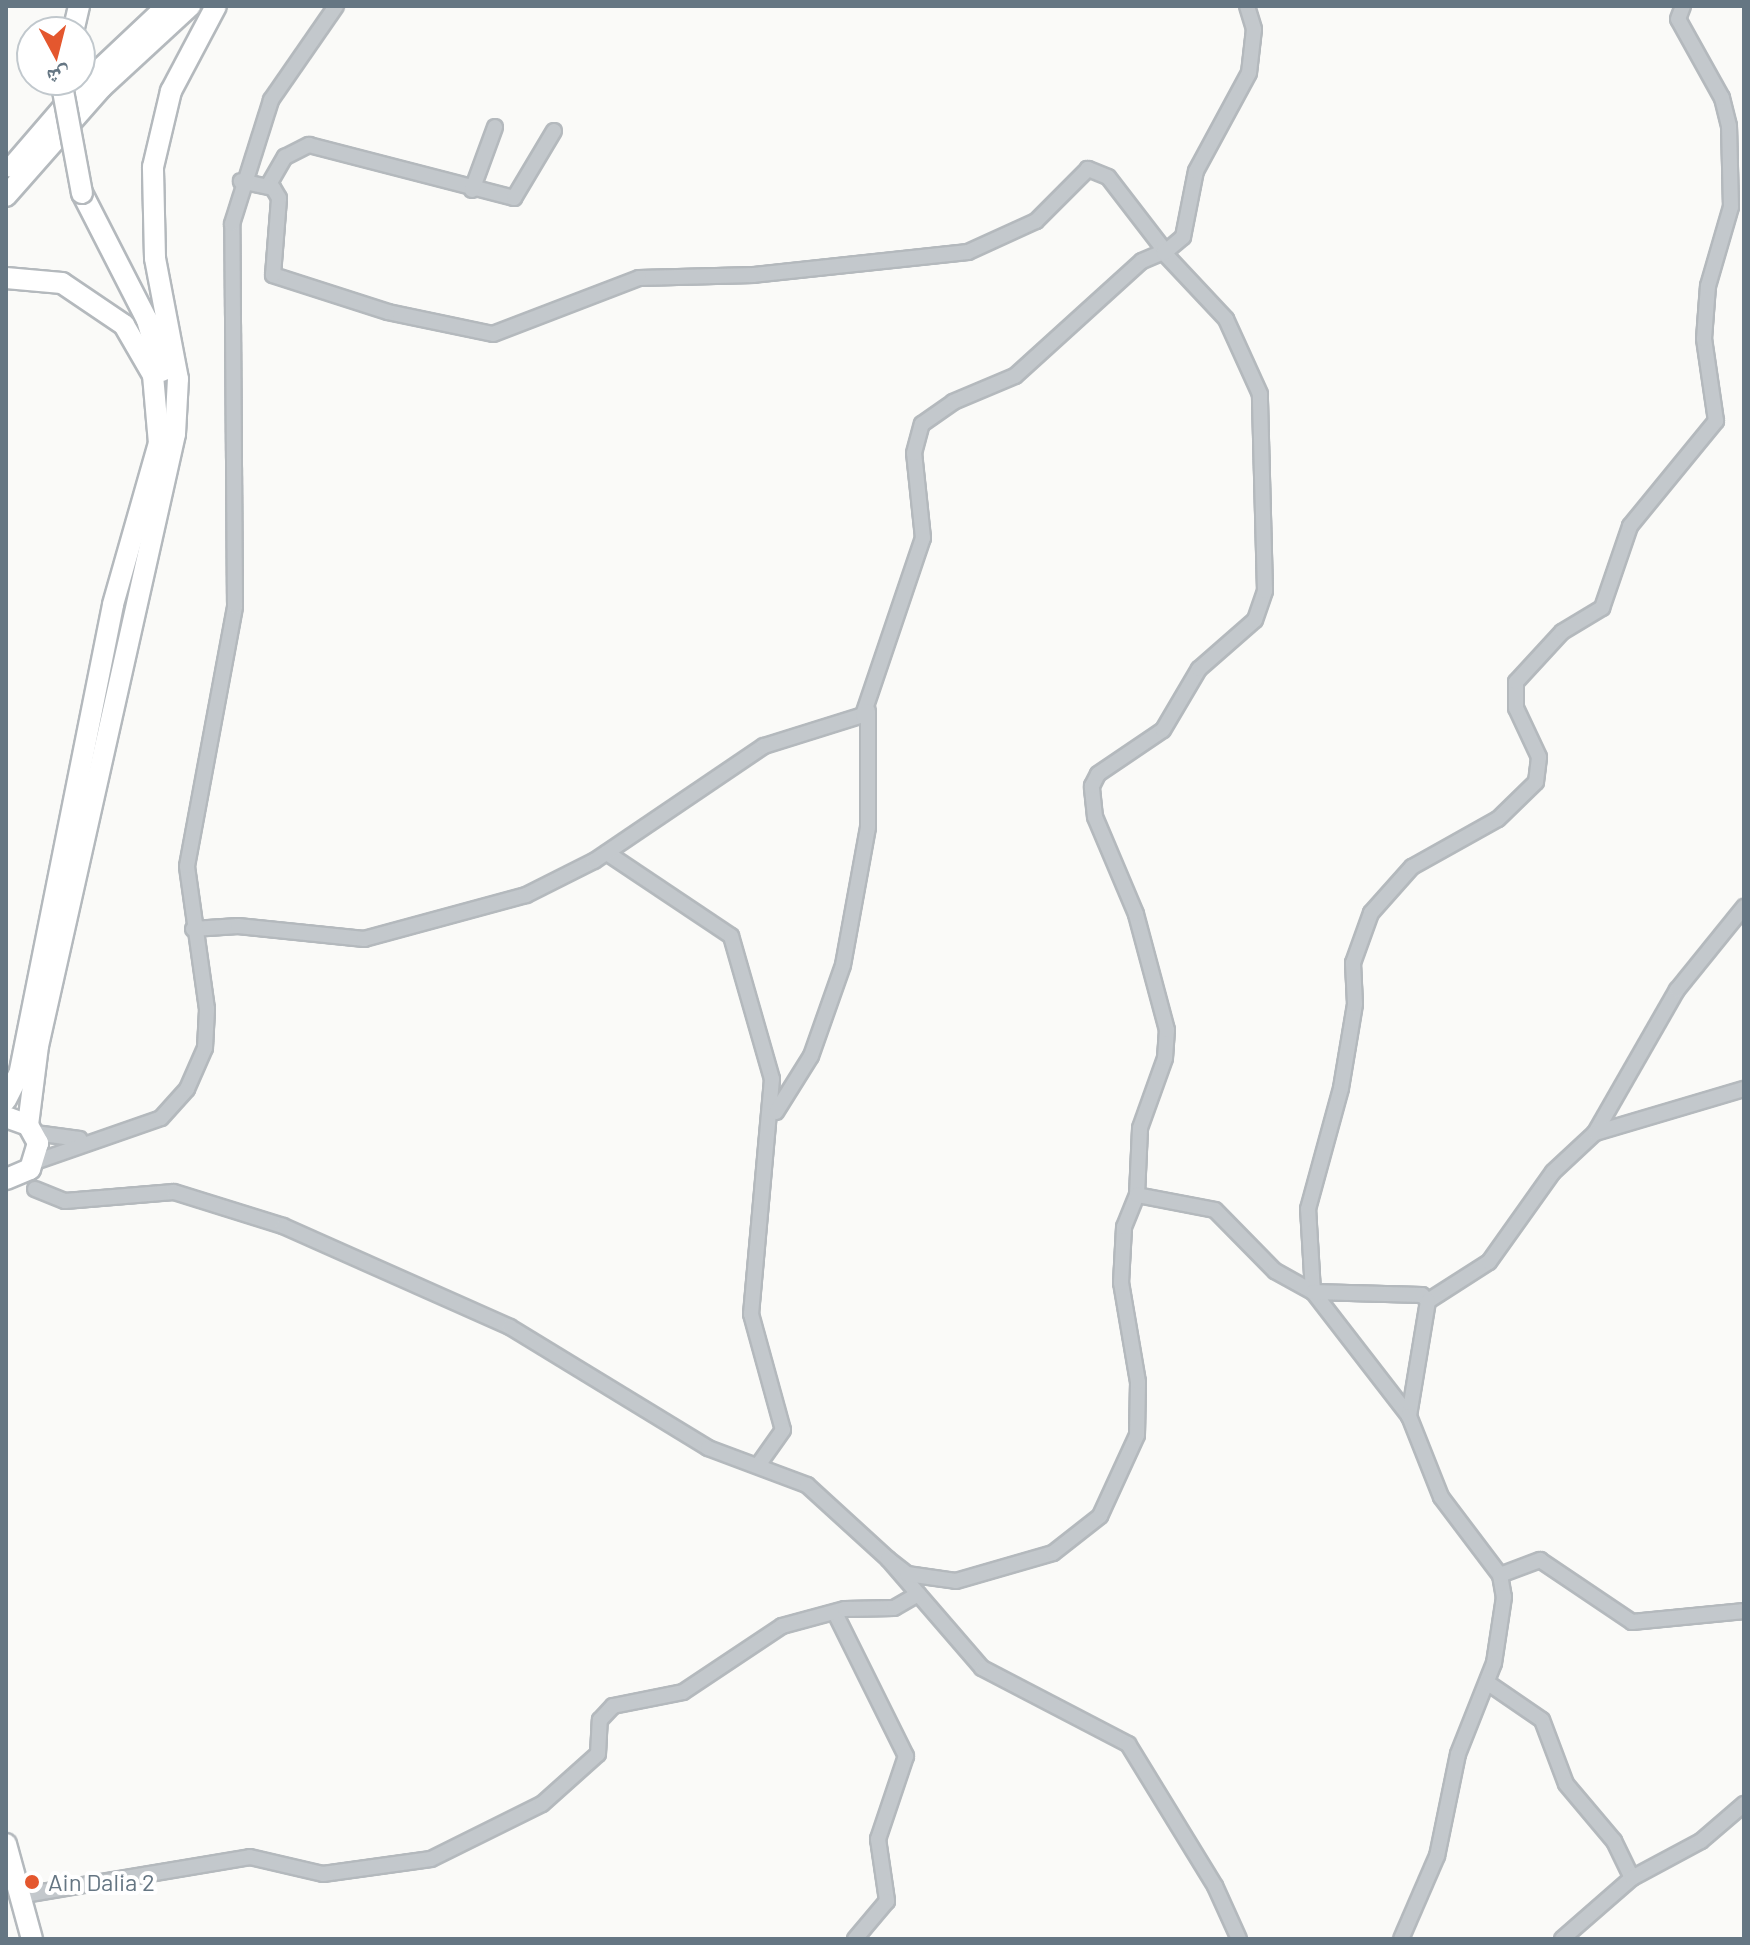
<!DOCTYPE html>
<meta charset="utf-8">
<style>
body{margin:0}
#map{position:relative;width:1750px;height:1945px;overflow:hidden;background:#fafaf8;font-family:Barlow,"Noto Naskh Arabic",sans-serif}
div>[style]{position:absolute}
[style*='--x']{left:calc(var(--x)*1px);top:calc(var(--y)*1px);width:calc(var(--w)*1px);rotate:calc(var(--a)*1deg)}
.roads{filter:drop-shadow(2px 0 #b4b9bd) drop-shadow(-2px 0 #b4b9bd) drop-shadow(0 2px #b4b9bd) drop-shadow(0 -2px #b4b9bd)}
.minor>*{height:14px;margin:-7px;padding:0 7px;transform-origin:7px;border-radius:7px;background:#c3c8cc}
.highway>*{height:20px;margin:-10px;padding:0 10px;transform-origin:10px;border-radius:10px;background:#fff}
.bridges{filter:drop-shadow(2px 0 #b4b9bd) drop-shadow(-2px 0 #b4b9bd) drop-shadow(0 2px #b4b9bd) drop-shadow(0 -2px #b4b9bd)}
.highway-bridge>*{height:20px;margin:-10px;padding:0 10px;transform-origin:10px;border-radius:10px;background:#fff}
.dots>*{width:22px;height:22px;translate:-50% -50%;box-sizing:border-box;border:4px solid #fff;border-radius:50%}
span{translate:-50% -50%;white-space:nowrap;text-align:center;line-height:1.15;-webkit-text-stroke:8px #fff;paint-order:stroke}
.poi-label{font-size:24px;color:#657683}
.left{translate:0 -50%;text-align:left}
.frame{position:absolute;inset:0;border:8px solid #657683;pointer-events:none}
.north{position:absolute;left:16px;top:16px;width:80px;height:80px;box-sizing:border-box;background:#fff;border:2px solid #c1c8cd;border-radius:50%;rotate:173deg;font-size:22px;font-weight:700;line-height:32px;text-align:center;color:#657683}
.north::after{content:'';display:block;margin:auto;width:28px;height:36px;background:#e4572e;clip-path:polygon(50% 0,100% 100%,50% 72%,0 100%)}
</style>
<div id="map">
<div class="roads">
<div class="minor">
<i style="--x:268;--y:186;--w:34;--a:-60"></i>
<i style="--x:285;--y:157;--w:27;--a:-27"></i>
<i style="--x:309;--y:145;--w:212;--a:14.5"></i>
<i style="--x:514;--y:198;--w:78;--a:-59.2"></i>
<i style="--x:472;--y:190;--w:67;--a:-69.9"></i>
<i style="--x:607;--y:853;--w:149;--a:33.8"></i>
<i style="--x:731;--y:936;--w:149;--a:74"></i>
<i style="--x:772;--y:1079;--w:236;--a:95.1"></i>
<i style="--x:751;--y:1314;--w:120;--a:74.6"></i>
<i style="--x:783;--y:1430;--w:42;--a:125.2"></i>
<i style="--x:193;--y:929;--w:45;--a:-3.8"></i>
<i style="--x:238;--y:926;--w:127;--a:5.9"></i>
<i style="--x:364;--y:939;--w:168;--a:-15.2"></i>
<i style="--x:526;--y:895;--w:76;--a:-26.6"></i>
<i style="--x:594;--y:861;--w:205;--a:-34.1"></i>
<i style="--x:764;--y:746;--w:104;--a:-17.4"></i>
<i style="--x:863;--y:715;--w:187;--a:-71.3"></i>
<i style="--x:923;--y:538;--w:85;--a:-96"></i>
<i style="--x:914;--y:453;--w:30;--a:-75"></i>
<i style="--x:922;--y:424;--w:38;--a:-35"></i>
<i style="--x:953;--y:402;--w:67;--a:-22.8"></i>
<i style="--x:1015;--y:376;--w:171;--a:-42.2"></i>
<i style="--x:1142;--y:261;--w:25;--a:-23"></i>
<i style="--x:1165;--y:251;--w:93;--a:-127.6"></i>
<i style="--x:1108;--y:177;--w:22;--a:-158"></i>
<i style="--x:1088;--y:169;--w:74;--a:135"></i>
<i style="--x:1036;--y:221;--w:75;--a:155.5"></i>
<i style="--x:968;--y:252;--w:215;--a:173.9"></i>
<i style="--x:754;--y:275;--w:115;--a:178.5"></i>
<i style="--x:639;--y:278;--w:156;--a:159"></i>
<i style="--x:493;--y:334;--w:107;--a:-168.2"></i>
<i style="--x:388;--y:312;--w:121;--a:-162.2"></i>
<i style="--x:273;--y:275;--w:77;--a:-85.5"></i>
<i style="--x:279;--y:198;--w:12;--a:-121"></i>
<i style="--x:273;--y:188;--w:33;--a:-168"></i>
<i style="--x:776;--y:1112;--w:66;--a:-58"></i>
<i style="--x:811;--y:1056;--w:96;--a:-70.6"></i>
<i style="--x:843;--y:965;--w:140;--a:-79.7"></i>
<i style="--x:868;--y:827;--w:116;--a:-90"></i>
<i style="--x:35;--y:1133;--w:45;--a:7.6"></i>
<i style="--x:1595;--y:1133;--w:165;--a:-60.2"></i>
<i style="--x:1677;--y:990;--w:107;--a:-51.1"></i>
<i style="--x:35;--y:1162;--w:133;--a:-19.2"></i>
<i style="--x:161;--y:1118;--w:39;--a:-48"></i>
<i style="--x:187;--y:1089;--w:45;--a:-66.3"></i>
<i style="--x:205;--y:1048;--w:39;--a:-87"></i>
<i style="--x:207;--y:1009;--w:144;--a:-98"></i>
<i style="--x:187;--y:866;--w:264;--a:-79.5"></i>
<i style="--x:235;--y:606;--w:382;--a:-90.4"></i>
<i style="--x:232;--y:224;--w:130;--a:-72.5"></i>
<i style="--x:271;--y:100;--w:114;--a:-55.3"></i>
<i style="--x:35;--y:1189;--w:32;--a:22"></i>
<i style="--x:65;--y:1201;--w:109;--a:-4.7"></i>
<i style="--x:174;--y:1192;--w:114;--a:17.3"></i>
<i style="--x:283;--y:1226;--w:248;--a:24"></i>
<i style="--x:510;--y:1327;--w:232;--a:31.4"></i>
<i style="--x:708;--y:1448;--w:106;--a:20.5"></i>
<i style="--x:807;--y:1485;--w:110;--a:42.4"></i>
<i style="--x:888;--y:1559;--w:144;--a:49.2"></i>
<i style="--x:982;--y:1668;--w:165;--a:27.5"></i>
<i style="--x:1128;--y:1744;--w:167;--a:58.5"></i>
<i style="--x:1215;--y:1886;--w:58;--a:65.6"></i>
<i style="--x:1137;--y:1195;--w:67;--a:-87.4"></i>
<i style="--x:1140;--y:1128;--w:74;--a:-70.3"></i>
<i style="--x:1165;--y:1058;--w:28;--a:-86"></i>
<i style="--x:1167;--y:1030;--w:120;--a:-105"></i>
<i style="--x:1136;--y:914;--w:105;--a:-112.9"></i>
<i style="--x:1095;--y:817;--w:31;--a:-96"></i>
<i style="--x:1092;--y:786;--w:13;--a:-63"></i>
<i style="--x:1098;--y:774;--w:78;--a:-34.1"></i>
<i style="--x:1163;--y:730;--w:71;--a:-59.5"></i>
<i style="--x:1199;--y:669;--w:74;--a:-41.2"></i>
<i style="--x:1255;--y:620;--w:31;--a:-71"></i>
<i style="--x:1265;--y:591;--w:197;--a:-91.5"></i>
<i style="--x:1260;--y:394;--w:82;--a:-114.4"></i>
<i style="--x:1226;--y:319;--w:91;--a:-133.2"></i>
<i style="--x:1164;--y:253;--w:25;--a:-40"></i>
<i style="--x:1183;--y:237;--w:67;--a:-78.9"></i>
<i style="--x:1196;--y:171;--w:111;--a:-61.6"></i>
<i style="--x:1249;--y:73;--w:44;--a:-83.5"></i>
<i style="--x:1254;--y:29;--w:24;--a:-107"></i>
<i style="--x:1428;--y:1301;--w:72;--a:-32.6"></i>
<i style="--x:1489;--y:1262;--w:110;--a:-54.6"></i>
<i style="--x:1553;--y:1172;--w:57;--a:-42.9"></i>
<i style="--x:1595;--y:1133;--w:155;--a:-16.5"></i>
<i style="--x:1409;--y:1416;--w:157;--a:-127.7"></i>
<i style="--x:1313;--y:1292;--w:83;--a:-93.4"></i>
<i style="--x:1308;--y:1209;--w:125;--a:-74.7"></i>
<i style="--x:1341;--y:1088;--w:85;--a:-80.5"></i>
<i style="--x:1355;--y:1004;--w:41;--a:-92.8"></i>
<i style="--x:1353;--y:963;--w:53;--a:-70.2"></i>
<i style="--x:1371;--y:913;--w:62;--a:-48.3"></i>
<i style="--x:1412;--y:867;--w:98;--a:-29.2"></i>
<i style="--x:1498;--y:819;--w:53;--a:-44.2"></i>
<i style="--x:1536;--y:782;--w:25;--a:-83"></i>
<i style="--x:1539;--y:757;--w:54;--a:-115.1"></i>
<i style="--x:1516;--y:708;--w:26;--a:-90"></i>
<i style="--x:1516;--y:682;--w:68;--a:-47.4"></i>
<i style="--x:1562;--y:632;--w:47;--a:-31"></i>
<i style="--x:1602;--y:608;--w:87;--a:-71.1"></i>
<i style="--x:1630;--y:526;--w:136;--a:-50.7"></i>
<i style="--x:1716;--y:421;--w:83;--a:-98.3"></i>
<i style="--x:1704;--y:339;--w:53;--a:-85.7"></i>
<i style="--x:1708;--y:286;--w:82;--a:-73.8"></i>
<i style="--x:1731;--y:207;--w:81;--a:-91.4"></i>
<i style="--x:1729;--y:126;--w:29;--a:-104"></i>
<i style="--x:1722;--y:98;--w:90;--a:-119.1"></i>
<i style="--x:1678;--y:19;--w:14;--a:-69"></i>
<i style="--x:888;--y:1559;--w:24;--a:38"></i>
<i style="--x:907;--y:1574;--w:49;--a:8.1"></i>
<i style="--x:956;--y:1581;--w:101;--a:-16.1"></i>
<i style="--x:1053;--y:1553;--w:60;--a:-38.2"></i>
<i style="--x:1100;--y:1516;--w:89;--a:-65.4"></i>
<i style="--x:1137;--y:1435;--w:53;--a:-88.9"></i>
<i style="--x:1138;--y:1382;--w:100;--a:-99.7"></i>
<i style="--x:1121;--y:1283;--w:56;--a:-86.9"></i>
<i style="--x:1124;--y:1227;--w:35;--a:-68"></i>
<i style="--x:1137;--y:1195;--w:79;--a:10.9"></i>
<i style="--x:1215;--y:1210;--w:86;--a:45.5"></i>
<i style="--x:1275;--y:1271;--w:43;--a:28.9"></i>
<i style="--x:1313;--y:1292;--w:109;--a:1.6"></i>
<i style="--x:1422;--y:1295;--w:8;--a:45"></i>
<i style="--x:1428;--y:1301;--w:117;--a:99.4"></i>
<i style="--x:1409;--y:1416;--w:87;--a:68.4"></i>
<i style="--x:1441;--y:1497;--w:98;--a:52.9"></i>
<i style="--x:1500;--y:1575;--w:22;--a:80"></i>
<i style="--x:1504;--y:1597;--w:67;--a:98.6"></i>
<i style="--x:1494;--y:1663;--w:98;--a:111.6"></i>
<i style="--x:1458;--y:1754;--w:104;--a:101.6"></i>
<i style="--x:1437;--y:1856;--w:90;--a:113.4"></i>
<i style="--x:1500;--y:1575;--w:43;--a:-20.6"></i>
<i style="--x:1540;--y:1560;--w:111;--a:34"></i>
<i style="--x:1632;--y:1622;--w:113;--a:-5.6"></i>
<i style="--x:835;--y:1613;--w:160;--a:63.6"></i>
<i style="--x:906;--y:1756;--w:88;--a:108.6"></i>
<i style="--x:878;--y:1839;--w:63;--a:81.7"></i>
<i style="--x:887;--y:1901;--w:50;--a:130.1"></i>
<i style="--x:1488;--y:1683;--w:65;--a:34.4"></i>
<i style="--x:1542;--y:1720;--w:68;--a:69.4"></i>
<i style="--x:1566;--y:1784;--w:75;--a:49.9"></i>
<i style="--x:1614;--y:1841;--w:41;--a:64.1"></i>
<i style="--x:24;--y:1895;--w:229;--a:-9.5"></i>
<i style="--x:250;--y:1857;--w:75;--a:13.1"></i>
<i style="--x:323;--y:1874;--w:109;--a:-7.9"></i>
<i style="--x:431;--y:1859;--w:124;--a:-26.4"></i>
<i style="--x:542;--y:1804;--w:75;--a:-41.8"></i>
<i style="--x:598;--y:1754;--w:34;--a:-87"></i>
<i style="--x:600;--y:1720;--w:19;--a:-47"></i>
<i style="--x:613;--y:1706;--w:71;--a:-11.3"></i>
<i style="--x:683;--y:1692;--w:119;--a:-33.7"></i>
<i style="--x:782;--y:1626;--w:65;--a:-15.1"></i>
<i style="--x:845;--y:1609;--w:49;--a:-1.2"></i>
<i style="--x:894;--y:1608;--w:28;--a:-30"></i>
<i style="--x:1562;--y:1939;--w:93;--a:-41.1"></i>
<i style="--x:1632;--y:1878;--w:78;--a:-28.2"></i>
<i style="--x:1701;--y:1841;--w:57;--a:-40.7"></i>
</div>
<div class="highway">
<i style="--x:73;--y:32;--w:27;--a:-77"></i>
<i style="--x:12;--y:167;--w:104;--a:-49.3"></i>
<i style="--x:80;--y:88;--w:120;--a:-43.3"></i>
<i style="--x:82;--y:193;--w:143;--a:62.9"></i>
<i style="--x:147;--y:320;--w:53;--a:73.6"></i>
<i style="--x:6;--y:196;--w:145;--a:-48.6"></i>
<i style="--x:102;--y:87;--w:120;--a:-42.6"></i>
<i style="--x:6;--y:278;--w:56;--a:5.1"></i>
<i style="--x:62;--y:283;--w:75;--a:34.1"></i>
<i style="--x:124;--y:325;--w:58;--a:59.9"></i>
<i style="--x:153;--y:375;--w:68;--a:85"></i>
<i style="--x:159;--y:443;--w:168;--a:105.9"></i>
<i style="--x:113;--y:605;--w:478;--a:101.3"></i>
<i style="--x:19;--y:1074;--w:29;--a:117"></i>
<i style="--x:6;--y:1117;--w:23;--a:20"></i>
<i style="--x:28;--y:1125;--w:21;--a:61"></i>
<i style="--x:38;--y:1143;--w:27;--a:107"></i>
<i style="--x:30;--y:1169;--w:26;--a:157"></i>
<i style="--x:28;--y:1125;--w:80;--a:-82.8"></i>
<i style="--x:38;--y:1046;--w:627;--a:-77.38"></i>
<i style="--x:175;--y:434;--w:55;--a:-86.9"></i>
<i style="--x:178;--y:379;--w:123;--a:-100.8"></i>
<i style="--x:155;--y:258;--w:91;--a:-91.3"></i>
<i style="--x:153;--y:167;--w:78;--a:-76.7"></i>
<i style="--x:171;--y:91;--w:96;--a:-62.1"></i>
<i style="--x:6;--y:1844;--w:98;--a:74.7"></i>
</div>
</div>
<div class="bridges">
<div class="highway-bridge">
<i style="--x:61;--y:80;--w:115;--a:79.5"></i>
</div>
</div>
<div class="dots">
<i style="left:32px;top:1882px;background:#e4572e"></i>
</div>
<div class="poi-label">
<span class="left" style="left:48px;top:1882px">Ain Dalia 2</span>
</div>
<div class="frame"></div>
<div class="north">ش</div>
</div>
